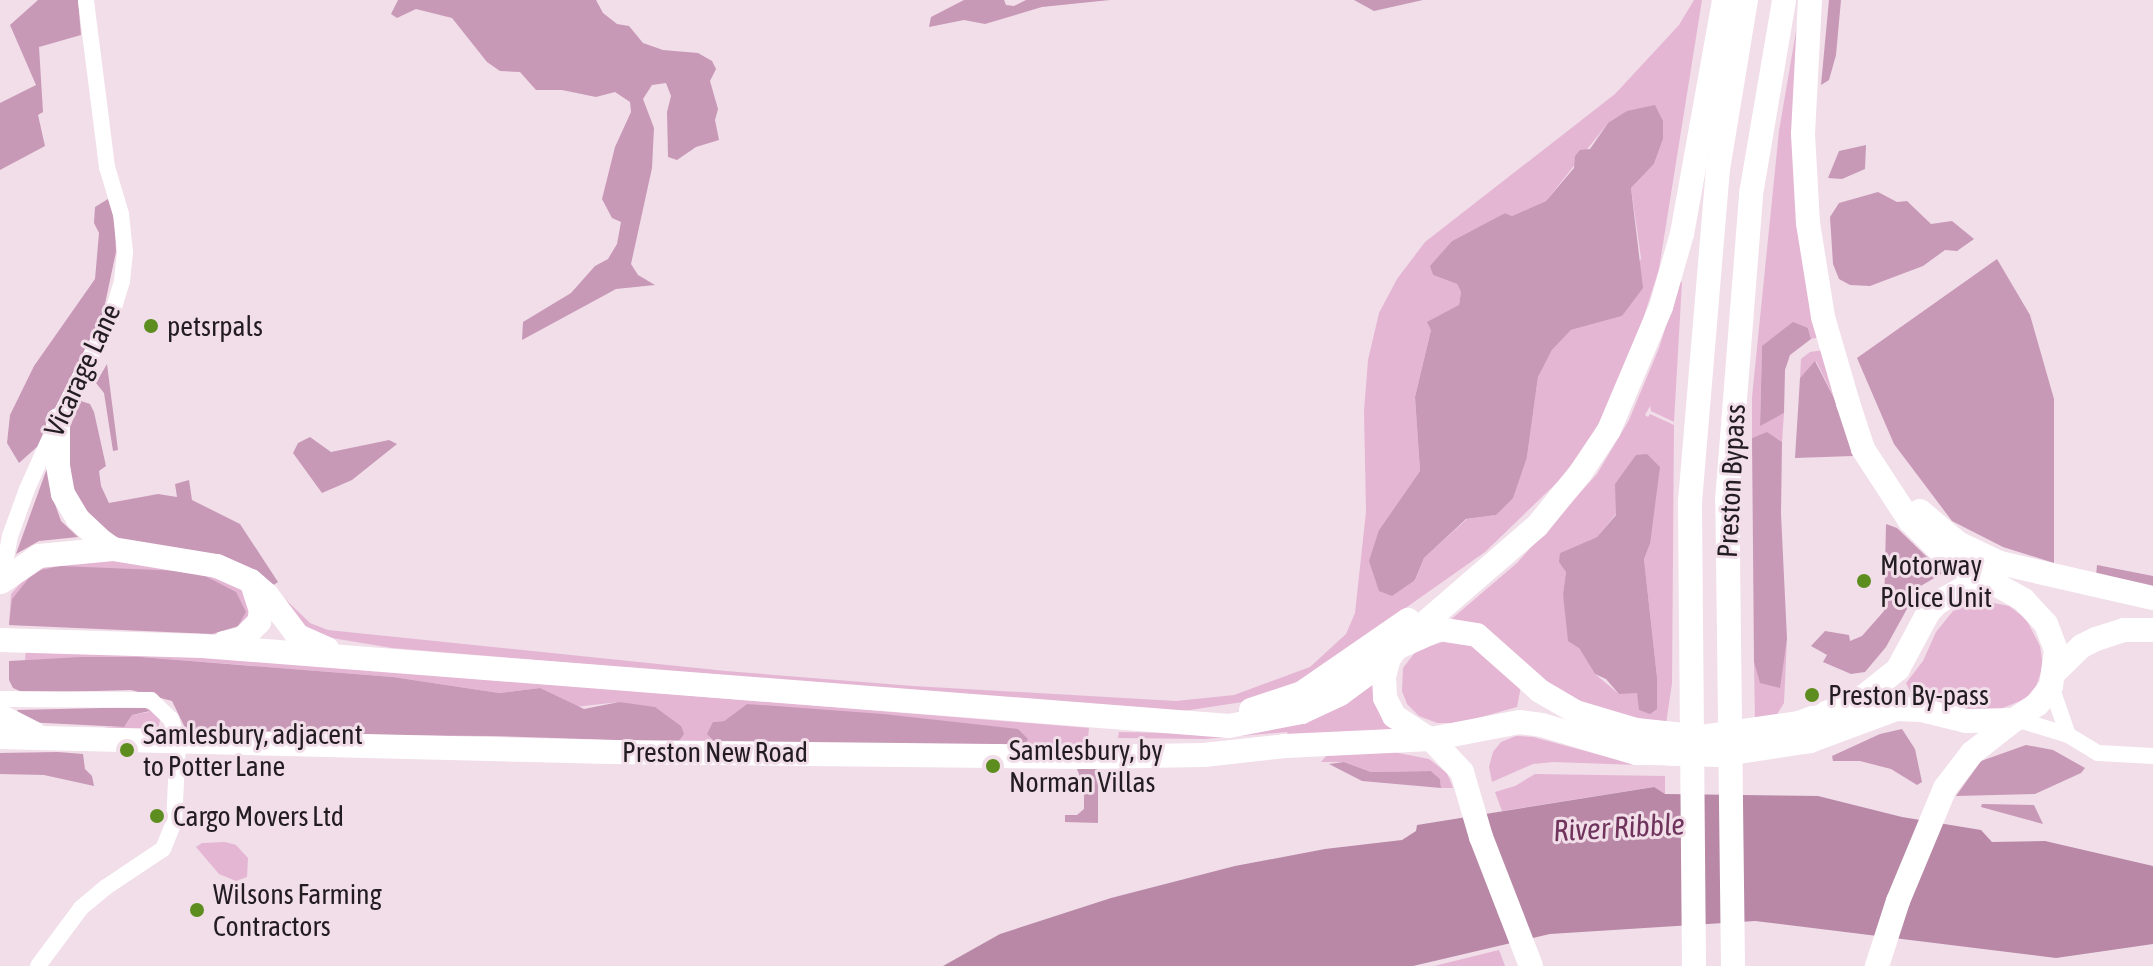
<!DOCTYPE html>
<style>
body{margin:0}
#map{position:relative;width:2153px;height:966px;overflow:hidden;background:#f1dee9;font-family:"Asap Condensed",sans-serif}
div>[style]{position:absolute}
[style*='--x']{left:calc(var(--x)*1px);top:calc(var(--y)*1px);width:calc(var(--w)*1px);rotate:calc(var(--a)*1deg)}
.green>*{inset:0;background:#e4b6d3}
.forest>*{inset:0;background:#c898b7}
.water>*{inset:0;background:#b888a6}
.minor>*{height:16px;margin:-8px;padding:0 8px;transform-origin:8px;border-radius:8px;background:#fff}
.highway>*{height:24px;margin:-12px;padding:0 12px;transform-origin:12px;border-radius:12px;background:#fff}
.dots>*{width:22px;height:22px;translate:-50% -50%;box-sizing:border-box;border:4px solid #f1dee9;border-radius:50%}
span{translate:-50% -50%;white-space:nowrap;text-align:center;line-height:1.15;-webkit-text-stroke:6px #f1dee9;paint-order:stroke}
.poi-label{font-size:28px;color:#231c20}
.left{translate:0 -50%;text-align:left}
.street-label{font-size:28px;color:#231c20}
.water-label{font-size:30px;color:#6f335c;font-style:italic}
</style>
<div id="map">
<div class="green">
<i style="clip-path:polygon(evenodd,1694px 0,1702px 0,1659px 269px,1639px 332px,1603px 417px,1574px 466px,1485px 552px,1299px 683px,1256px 700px,1170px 713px,392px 648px,308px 634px,282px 596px,310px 623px,328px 630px,726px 671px,913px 686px,1176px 701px,1234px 695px,1310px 667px,1346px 634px,1355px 613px,1366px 512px,1364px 411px,1368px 360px,1379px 313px,1397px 279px,1425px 242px,1615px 94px,1679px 25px,1694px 0,1663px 121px,1663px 139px,1654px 164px,1631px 188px,1641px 258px,1622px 316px,1571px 330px,1552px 350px,1538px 377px,1527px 457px,1496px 515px,1467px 519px,1424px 558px,1415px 581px,1379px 530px,1420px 471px,1415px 397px,1431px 330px,1459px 305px,1461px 292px,1457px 284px,1433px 275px,1431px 266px,1452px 241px,1505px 213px,1512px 216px,1546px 201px,1608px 123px,1663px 121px)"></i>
<i style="clip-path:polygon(1799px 14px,1820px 337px,1811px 339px,1808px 328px,1762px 346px,1760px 425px,1784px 413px,1782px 442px,1767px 433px,1752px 438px,1752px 397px,1779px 131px)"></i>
<i style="clip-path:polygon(evenodd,1680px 282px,1682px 282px,1674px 422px,1651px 411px,1650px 406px,1645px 415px,1648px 417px,1650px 414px,1674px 425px,1672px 683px,1666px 724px,1590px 709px,1448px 622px,1517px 563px,1597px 474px,1629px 420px,1659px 348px,1680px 282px,1616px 514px,1650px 544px,1644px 559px,1657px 677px,1619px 694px,1595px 674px,1579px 648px,1563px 594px,1566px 572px,1560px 553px,1597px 537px,1616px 514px)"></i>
<i style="clip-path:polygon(1824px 350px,1850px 429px,1816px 361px,1800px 378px,1801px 359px,1810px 352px)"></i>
<i style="clip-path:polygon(95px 557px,155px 562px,233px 582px,247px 593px,253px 616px,228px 634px,212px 634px,229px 631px,9px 625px,11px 594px,35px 567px)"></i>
<i style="clip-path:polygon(1978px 600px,2009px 606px,2026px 619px,2040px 646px,2043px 667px,2036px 686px,2025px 699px,1993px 712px,1972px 712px,1914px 699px,1906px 683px,1923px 661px,1936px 632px,1953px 611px)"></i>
<i style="clip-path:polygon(1787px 639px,1784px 703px,1774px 719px,1755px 721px,1754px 662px,1761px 683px,1779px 687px)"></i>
<i style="clip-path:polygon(1446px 641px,1471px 646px,1482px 652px,1521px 686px,1517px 707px,1460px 723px,1437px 723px,1419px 716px,1407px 704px,1402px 691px,1403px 668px,1417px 650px)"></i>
<i style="clip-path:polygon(26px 648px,103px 648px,1089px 728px,1087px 747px,1023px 747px,747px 704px,724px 721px,713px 722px,715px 742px,678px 742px,681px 726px,674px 722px,619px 702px,575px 707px,540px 688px,499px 693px,393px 677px,142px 657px,25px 660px)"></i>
<i style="clip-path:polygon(1373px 682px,1396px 732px,1289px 739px,1287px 732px,1205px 739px,1118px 738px,1119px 732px,1222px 734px)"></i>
<i style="clip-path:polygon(148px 708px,160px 719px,158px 732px,128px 733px,103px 727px,124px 727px,132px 715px,149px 712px)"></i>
<i style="clip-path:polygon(1516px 736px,1533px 737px,1611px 758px,1667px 763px,1667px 766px,1553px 762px,1533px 764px,1492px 782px,1489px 767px,1493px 752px,1501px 742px)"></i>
<i style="clip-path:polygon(1388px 751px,1429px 759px,1447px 773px,1453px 788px,1441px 788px,1440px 779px,1431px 771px,1371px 772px,1344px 762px,1321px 762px,1326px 756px)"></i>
<i style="clip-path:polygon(1535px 774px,1665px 776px,1665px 794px,1653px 787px,1502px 811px,1495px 792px,1515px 786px)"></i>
<i style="clip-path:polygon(225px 842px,236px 845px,248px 858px,247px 877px,236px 881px,219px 874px,196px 847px,202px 843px)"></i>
<i style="clip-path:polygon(1499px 950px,1505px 966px,1434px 966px)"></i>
</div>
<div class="forest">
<i style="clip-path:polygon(38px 0,78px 0,81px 35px,39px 47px,43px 112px,38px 115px,45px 146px,0 170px,0 103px,36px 85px,10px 25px)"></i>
<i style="clip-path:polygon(398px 0,596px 0,603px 13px,617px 24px,629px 26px,643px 43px,663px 50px,698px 53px,712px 61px,716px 69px,710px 81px,718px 109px,715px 120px,719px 140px,696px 147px,677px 160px,668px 157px,667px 112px,671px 96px,666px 83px,652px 85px,643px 99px,654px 128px,652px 168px,631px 264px,638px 275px,655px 285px,616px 289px,522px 340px,523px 322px,571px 293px,595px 266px,608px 259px,617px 244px,621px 222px,612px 218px,602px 199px,615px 147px,631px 112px,630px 102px,615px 92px,596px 97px,562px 90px,536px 90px,520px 72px,500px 71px,487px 62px,452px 18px,416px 9px,397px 18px,391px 14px)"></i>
<i style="clip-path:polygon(964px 0,1004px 0,1006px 5px,1014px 6px,1026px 0,1110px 0,1042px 7px,985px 24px,964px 20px,929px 27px,931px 17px)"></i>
<i style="clip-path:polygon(1354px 0,1423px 0,1374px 11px)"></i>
<i style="clip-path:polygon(1829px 0,1841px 0,1836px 55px,1829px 80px,1821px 85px)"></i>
<i style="clip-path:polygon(1655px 105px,1663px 121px,1663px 139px,1654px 164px,1631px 188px,1643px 288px,1622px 316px,1571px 330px,1552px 350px,1538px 377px,1527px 457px,1513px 498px,1496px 515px,1466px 519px,1424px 558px,1415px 580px,1392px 596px,1379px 591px,1369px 561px,1379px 530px,1420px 471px,1415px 397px,1431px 330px,1427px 322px,1459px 305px,1461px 292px,1457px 284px,1433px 275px,1430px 266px,1452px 241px,1505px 213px,1512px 216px,1546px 201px,1574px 168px,1575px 156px,1580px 150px,1590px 149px,1608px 123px,1627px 111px)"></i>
<i style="clip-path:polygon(1866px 145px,1865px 169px,1842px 179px,1828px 178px,1839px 151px)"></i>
<i style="clip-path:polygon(1878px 192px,1897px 202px,1907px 201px,1931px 224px,1952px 221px,1974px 239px,1957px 251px,1945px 250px,1923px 266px,1870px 286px,1850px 285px,1839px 279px,1833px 264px,1830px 217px,1839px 203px)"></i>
<i style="clip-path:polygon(108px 199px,115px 222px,116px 252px,103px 313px,38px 446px,19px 463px,7px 443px,10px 415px,34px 366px,95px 279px,99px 233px,94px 223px,95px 207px)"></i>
<i style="clip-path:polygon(1997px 259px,2030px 315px,2054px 399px,2054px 563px,2003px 547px,1952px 521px,1894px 444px,1857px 358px)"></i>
<i style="clip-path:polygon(1793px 322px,1808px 328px,1811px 339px,1790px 355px,1785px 370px,1784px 413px,1760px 426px,1762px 346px)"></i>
<i style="clip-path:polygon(1815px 361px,1850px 429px,1853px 456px,1795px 458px,1800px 378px)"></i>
<i style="clip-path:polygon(107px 364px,118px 450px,113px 451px,104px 393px,96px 383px)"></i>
<i style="clip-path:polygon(81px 401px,90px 404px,94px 412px,106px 466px,99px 471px,101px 486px,109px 503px,158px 494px,177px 497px,175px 484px,189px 480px,192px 500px,240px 524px,278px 582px,272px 586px,103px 540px,70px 498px,66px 436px)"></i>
<i style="clip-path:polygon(1767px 432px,1782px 442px,1781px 514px,1787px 639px,1780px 688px,1760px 683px,1754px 662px,1752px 438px)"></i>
<i style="clip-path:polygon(310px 437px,331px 452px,389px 440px,397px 444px,352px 480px,322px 493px,293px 453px,298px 443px)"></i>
<i style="clip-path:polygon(1647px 454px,1660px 467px,1650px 544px,1644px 559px,1657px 677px,1657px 709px,1650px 714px,1639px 710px,1637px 693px,1619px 694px,1606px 679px,1595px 674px,1579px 648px,1568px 641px,1563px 594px,1566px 572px,1559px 562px,1560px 553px,1597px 537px,1616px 515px,1615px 484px,1636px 455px)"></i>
<i style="clip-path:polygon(50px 460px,51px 493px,61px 521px,78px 537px,39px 541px,16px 554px)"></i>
<i style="clip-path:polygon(1886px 524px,1897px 528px,1926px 556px,1948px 570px,1919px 587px,1886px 647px,1865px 672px,1851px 674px,1823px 662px,1827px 655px,1811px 646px,1825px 631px,1849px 635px,1850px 641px,1862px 636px,1884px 611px)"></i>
<i style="clip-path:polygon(2097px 565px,2153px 576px,2153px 593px,2096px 576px)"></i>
<i style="clip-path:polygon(60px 566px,182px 571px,205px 576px,236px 592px,246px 612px,238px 626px,212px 634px,9px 625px,12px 599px,29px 578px,41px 570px)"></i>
<i style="clip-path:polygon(81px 657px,141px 657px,393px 677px,499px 693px,540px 688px,584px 709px,619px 702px,655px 707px,681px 726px,684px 734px,678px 742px,491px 736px,188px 734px,172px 701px,131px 690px,24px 693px,13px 688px,9px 680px,9px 661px)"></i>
<i style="clip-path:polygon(747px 704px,883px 714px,1018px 729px,1028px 739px,1023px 747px,715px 742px,707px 734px,713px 722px,724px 721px)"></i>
<i style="clip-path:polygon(144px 707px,150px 711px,132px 715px,124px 727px,25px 722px,17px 710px)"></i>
<i style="clip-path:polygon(1902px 729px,1915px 749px,1922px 782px,1917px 785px,1891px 769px,1860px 761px,1833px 761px,1832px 756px,1880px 734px)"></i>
<i style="clip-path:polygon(2026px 745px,2053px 750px,2085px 768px,2081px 773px,2035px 794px,1956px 796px,1981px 761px)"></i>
<i style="clip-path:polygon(58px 752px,83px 754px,85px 769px,92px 776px,94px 786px,44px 775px,0 774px,0 753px)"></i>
<i style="clip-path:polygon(1344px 762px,1371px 772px,1431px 771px,1440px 779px,1441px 788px,1362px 781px,1329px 764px)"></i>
<i style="clip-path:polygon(1077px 769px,1098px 769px,1098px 823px,1065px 822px,1065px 815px,1077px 815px,1084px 809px,1084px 787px)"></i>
<i style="clip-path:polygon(1982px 804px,2034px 805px,2043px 824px,1981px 807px)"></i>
</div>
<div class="water">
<i style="clip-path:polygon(1654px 787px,1665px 794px,1818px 796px,1902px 817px,1981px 830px,1992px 842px,2045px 841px,2153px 866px,2153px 944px,2056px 958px,1755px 921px,1550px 934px,1413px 966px,943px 966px,1000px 934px,1111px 898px,1235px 866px,1325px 849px,1402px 840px,1416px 831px,1417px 825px)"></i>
</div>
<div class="minor">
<i style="--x:1;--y:585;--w:50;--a:-79.6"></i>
<i style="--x:10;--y:536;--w:50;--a:-70.1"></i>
<i style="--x:27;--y:489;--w:76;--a:-65.8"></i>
<i style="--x:58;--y:420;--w:119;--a:-63"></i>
<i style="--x:112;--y:314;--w:34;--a:-73"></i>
<i style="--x:122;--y:281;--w:29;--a:-84"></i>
<i style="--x:125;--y:252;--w:38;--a:-96"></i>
<i style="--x:121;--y:214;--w:49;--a:-106.6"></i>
<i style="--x:107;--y:167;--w:168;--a:-97.2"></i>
<i style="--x:2051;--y:686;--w:52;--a:70.9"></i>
<i style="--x:0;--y:699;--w:151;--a:0.4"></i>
<i style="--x:151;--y:700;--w:28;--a:44"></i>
<i style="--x:171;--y:719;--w:23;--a:72"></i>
<i style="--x:178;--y:741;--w:81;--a:92.8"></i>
<i style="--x:174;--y:822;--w:29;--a:112"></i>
<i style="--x:163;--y:849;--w:69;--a:146.3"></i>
<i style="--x:106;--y:887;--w:33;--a:140"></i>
<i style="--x:81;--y:908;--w:72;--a:126.6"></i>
<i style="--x:2016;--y:719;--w:54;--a:17.1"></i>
<i style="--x:2068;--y:735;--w:35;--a:31"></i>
<i style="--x:2098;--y:753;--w:55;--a:3.1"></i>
</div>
<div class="highway">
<i style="--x:1810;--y:0;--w:134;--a:93"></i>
<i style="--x:1803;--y:134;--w:89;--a:86.8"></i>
<i style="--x:1808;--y:223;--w:95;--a:80.9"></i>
<i style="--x:1823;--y:317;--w:90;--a:73.8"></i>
<i style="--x:1848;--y:403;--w:48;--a:71.9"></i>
<i style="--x:1863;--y:449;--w:86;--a:56.9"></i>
<i style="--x:1910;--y:521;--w:51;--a:45"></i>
<i style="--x:1946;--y:557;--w:52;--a:30"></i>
<i style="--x:58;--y:420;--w:46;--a:90"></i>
<i style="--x:58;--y:466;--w:28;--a:80"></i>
<i style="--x:63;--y:494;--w:29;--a:59"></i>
<i style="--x:78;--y:519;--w:34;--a:43"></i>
<i style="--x:103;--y:542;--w:12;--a:35"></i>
<i style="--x:113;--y:549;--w:105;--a:9.3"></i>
<i style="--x:217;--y:566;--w:37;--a:24"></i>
<i style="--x:251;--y:581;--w:21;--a:41"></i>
<i style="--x:267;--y:595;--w:51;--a:52.9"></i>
<i style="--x:298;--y:636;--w:32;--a:24"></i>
<i style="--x:1920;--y:511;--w:50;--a:40.1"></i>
<i style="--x:1958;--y:543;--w:47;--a:25.5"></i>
<i style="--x:2000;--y:563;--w:157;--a:12.9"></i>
<i style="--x:1;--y:582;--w:46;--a:-34.4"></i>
<i style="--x:39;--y:556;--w:74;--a:-5.4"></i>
<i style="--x:1413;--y:633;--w:164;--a:-40.8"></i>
<i style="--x:1537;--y:526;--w:70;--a:-50.8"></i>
<i style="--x:1581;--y:472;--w:50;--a:-56.3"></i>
<i style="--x:1609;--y:430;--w:134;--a:-67.1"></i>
<i style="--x:1661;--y:307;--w:76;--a:-74"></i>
<i style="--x:1682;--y:234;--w:238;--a:-79.8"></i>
<i style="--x:0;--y:640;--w:202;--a:1.7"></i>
<i style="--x:202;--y:646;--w:1030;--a:4.45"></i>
<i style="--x:1229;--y:726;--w:74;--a:-10.9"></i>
<i style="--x:1302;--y:712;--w:42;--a:-25.3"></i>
<i style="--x:1340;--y:694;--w:61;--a:-36.3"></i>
<i style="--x:224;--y:643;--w:20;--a:-15"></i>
<i style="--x:243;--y:638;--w:23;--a:-45"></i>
<i style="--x:259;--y:622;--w:11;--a:-80"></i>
<i style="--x:261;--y:611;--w:28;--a:-108"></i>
<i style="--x:2056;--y:671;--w:36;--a:-44"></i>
<i style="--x:2082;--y:646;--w:16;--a:-27"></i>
<i style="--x:2096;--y:639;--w:29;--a:-18"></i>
<i style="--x:2124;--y:630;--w:29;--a:0"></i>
<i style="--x:1251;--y:710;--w:54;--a:-18.4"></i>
<i style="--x:1302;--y:693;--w:129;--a:-34.6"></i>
<i style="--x:0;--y:716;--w:38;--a:27"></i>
<i style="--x:0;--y:737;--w:611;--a:1.41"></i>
<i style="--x:611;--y:752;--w:476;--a:0.6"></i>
<i style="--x:1087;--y:757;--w:117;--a:-1"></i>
<i style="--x:1204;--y:755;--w:81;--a:-6.3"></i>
<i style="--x:1285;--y:746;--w:146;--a:-2.7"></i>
<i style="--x:1431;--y:739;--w:90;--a:-10.9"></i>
<i style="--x:1519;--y:722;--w:23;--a:7"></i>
<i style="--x:1542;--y:725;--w:98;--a:16.6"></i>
<i style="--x:1636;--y:753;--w:83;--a:1.4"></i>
<i style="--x:1719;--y:755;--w:92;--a:-8.7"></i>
<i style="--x:1810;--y:741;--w:92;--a:-20.4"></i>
<i style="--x:1896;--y:709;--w:26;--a:2"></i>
<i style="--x:1922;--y:710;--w:45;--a:14"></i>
<i style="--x:1966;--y:721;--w:48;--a:-1.2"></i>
<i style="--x:2014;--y:720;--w:29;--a:-34"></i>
<i style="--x:2038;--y:704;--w:22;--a:-54"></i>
<i style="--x:2051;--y:686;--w:36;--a:-82"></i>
<i style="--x:2056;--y:650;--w:28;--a:-111"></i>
<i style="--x:2046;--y:624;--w:33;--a:-133"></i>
<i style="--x:2024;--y:600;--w:33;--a:-151"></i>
<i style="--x:1995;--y:584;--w:31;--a:173"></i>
<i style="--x:1964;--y:588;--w:31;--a:151"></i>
<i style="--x:1937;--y:603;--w:13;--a:132"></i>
<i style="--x:1928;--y:613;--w:64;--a:118.2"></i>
<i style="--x:1898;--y:669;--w:51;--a:141.3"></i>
<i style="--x:1858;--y:701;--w:63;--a:159.6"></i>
<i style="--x:1799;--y:723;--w:98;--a:171.8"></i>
<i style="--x:1702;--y:737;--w:66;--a:-173.9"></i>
<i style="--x:1636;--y:730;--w:63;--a:-163.3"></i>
<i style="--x:1576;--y:712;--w:42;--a:-149.7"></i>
<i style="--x:1540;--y:691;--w:84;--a:-138.4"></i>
<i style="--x:1477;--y:635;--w:38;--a:-171"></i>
<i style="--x:1439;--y:629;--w:46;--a:155.7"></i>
<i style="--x:1397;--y:648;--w:13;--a:129"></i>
<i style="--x:1389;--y:658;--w:20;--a:105"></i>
<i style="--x:1384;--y:677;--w:21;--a:87"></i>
<i style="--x:1385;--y:698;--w:20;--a:63"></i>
<i style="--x:1394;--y:716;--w:42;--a:33.3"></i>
<i style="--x:1431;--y:739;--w:45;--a:46.8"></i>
<i style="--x:1462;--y:772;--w:68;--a:73.7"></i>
<i style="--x:1481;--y:837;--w:138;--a:68.8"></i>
<i style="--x:1694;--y:966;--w:464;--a:-90.5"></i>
<i style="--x:1690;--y:502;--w:334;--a:-85.2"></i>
<i style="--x:1718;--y:169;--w:171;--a:-80.6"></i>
<i style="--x:1733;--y:966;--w:465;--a:-90.7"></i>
<i style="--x:1727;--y:501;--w:308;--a:-85.5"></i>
<i style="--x:1751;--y:194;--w:197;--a:-80.3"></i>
<i style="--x:1877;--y:966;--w:68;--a:-72.1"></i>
<i style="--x:1898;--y:901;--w:122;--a:-67.4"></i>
<i style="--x:1945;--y:788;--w:44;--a:-52.4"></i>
<i style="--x:1972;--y:753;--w:53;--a:-38.2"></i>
</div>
<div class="dots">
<i style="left:151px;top:326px;background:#5d8c1f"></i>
<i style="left:1864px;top:581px;background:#5d8c1f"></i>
<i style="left:1812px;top:695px;background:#5d8c1f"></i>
<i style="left:127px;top:750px;background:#5d8c1f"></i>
<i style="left:993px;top:766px;background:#5d8c1f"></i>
<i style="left:157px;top:816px;background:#5d8c1f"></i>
<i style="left:197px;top:910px;background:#5d8c1f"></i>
</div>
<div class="poi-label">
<span class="left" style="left:167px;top:326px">petsrpals</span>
<span class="left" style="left:1880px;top:581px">Motorway<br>Police Unit</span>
<span class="left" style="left:1828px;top:695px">Preston By-pass</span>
<span class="left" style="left:143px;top:750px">Samlesbury, adjacent<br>to Potter Lane</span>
<span class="left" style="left:1009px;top:766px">Samlesbury, by<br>Norman Villas</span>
<span class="left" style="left:173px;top:816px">Cargo Movers Ltd</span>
<span class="left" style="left:213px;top:910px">Wilsons Farming<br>Contractors</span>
</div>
<div class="street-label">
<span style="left:82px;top:370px;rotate:-65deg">Vicarage Lane</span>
<span style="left:1731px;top:481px;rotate:-87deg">Preston Bypass</span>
<span style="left:715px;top:752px">Preston New Road</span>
</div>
<div class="water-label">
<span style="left:1619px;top:827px;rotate:-3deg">River Ribble</span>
</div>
</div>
